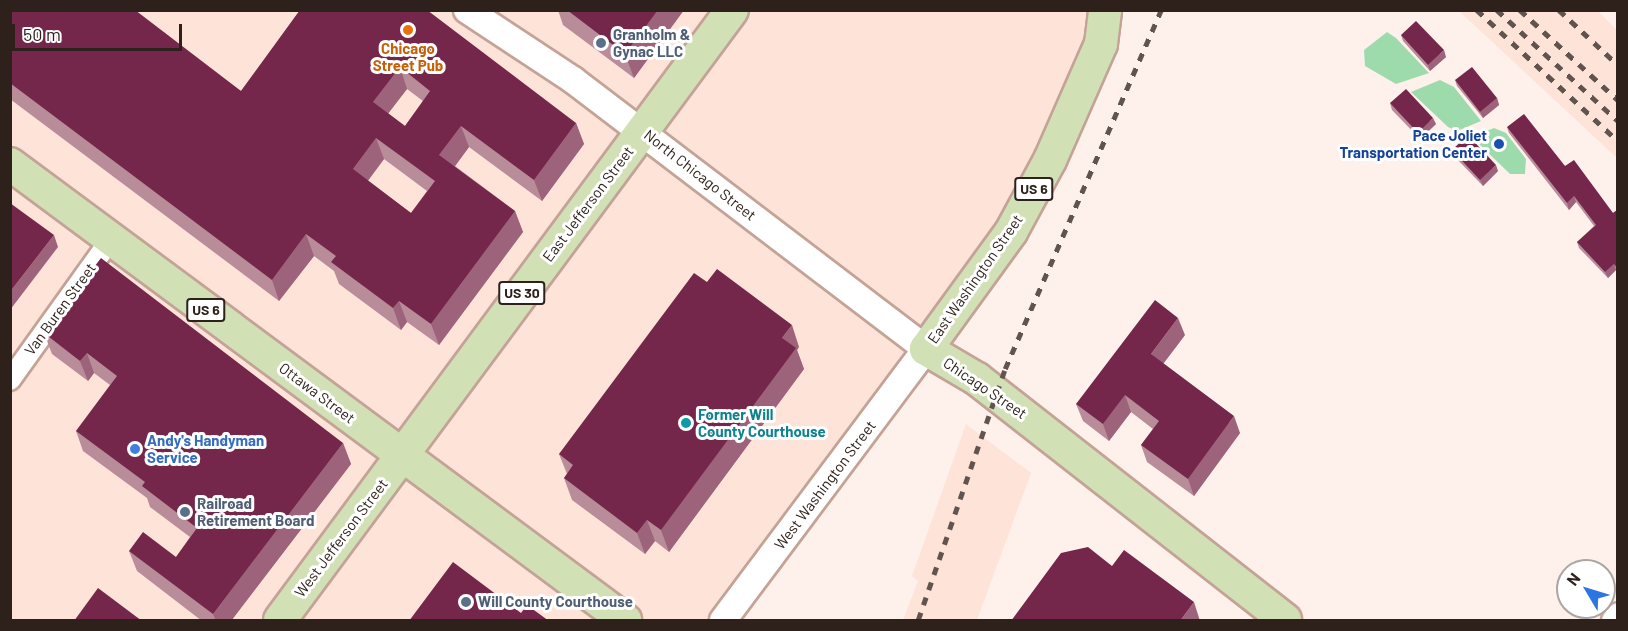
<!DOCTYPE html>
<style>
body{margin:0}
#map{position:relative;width:1628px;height:631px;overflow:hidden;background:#fef0ea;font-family:Barlow,sans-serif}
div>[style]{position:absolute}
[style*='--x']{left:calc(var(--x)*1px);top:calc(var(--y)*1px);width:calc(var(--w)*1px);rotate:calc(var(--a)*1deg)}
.built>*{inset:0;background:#fee3d9}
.green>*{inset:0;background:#9edbac}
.roads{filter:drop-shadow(2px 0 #c4a396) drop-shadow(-2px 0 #c4a396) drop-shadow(0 2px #c4a396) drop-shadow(0 -2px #c4a396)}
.minor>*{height:20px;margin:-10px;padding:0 10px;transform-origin:10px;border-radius:10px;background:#fff}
.tertiary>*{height:26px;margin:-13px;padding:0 13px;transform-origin:13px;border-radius:13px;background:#fff}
.primary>*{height:32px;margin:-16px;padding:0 16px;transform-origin:16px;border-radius:16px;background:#d1e0b5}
.rail>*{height:4.5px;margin-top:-2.25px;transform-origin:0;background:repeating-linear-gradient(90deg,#61544e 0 8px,transparent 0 16px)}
.wall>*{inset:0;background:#b98c9a}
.shaded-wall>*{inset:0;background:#9d637a}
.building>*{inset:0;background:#74274a}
.dots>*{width:16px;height:16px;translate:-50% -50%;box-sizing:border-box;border:3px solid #fff;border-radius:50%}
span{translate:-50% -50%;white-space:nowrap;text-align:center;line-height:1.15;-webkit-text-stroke:6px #fff;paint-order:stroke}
.shield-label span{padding:2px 4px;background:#fff;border:2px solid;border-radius:4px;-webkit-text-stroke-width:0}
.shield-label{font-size:14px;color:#2e211c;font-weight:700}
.service-label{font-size:15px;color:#4e5e75;font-weight:700}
.left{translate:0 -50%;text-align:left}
.food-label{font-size:15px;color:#c56008;font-weight:700}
.transit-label{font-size:15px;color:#164399;font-weight:700}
.right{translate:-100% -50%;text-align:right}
.street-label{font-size:15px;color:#2e211c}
.culture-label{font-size:15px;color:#0d838f;font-weight:700}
.shop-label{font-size:15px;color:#366cbe;font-weight:700}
.frame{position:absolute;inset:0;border:12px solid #2e211c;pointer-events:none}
.north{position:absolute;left:1556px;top:559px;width:60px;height:60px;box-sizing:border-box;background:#fff;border:2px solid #aba6a4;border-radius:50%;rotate:308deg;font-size:16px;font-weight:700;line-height:24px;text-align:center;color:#2e211c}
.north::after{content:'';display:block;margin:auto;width:21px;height:27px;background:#2c76e2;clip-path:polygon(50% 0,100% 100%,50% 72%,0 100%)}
.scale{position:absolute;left:12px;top:24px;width:170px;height:27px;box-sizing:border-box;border:3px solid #2e211c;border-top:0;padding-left:8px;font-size:18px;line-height:21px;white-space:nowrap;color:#2e211c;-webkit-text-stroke:4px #fff;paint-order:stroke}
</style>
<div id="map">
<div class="built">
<i style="clip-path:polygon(10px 11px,728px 11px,275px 620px,11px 620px)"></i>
<i style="clip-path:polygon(732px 11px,1102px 11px,1048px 155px,719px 620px,282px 620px)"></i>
<i style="clip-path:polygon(1459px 11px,1598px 11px,1617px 30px,1617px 158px)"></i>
<i style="clip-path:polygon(966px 424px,1031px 473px,977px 620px,903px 620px,918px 581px,912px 576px)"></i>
</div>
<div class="green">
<i style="clip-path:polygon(1387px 32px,1396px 38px,1429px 73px,1396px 84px,1365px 66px,1364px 50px)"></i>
<i style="clip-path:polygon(1440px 80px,1454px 87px,1481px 121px,1457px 131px,1448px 127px,1411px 92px)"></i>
<i style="clip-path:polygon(1494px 128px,1506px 133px,1526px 159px,1525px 174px,1510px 174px,1472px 137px)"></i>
</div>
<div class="roads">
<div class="minor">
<i style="--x:10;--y:380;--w:173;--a:-54.4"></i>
<i style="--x:1612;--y:620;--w:9;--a:-49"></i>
</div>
<div class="tertiary">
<i style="--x:467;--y:10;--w:127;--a:33.4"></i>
<i style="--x:573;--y:80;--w:444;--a:37.3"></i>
<i style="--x:926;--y:349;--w:339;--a:126.8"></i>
</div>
<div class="primary">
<i style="--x:10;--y:164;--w:766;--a:36.56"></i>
<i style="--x:926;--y:349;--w:59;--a:30.5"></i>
<i style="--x:977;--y:379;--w:391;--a:38"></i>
<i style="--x:926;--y:349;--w:145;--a:-54"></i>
<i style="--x:1011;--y:232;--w:82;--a:-61.6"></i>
<i style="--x:1050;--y:160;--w:127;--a:-66.3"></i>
<i style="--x:1101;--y:44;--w:34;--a:-83"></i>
<i style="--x:280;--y:620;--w:759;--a:-53.46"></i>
</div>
</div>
<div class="rail">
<i style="--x:1477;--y:10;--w:192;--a:42.9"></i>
<i style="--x:1497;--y:10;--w:164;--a:42.5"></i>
<i style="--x:1520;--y:10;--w:133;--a:42.6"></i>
<i style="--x:1559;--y:10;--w:81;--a:43"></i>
<i style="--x:918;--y:620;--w:266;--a:-70.9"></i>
<i style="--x:1005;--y:369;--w:391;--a:-66.5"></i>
</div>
<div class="wall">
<i style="clip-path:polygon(evenodd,10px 10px,241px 91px,300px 10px,576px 123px,584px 144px,542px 201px,469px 147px,455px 166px,515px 211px,523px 232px,439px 345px,407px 322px,401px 330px,339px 284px,334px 271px,314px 256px,279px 301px,10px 99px,10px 10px,407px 89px,423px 101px,405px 126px,388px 113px,407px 89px,10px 10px,384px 159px,427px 191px,411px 213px,368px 181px,384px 159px)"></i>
<i style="clip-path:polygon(558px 10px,684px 10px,634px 78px,563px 25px)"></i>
<i style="clip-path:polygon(1401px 35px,1446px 57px,1430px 71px,1403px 41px)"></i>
<i style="clip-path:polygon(1455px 80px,1497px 98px,1499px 105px,1483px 118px,1457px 86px)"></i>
<i style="clip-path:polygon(1390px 103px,1436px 124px,1420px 139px,1392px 110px)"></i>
<i style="clip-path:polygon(1507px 127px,1565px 166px,1613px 213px,1617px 210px,1617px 272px,1616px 270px,1608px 278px,1579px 248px,1577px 242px,1594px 226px,1576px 202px,1569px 210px,1509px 133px)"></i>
<i style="clip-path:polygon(1452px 150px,1498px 171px,1483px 186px,1454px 156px)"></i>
<i style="clip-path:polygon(44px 333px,343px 443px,351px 464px,231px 621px,202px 621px,137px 571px,129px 551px,176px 557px,190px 537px,150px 507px,147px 498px,83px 451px,76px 431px,110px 385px,94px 373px,88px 381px,52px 354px)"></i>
<i style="clip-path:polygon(1185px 335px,1163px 364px,1240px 433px,1194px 496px,1147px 462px,1141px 445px,1153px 429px,1131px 412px,1109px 441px,1083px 421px,1076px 404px)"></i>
<i style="clip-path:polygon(799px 347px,797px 350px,804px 369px,669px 552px,655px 541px,645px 554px,572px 500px,564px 478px,567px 474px,559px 454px)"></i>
</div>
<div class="shaded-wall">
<i style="clip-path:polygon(658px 10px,684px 10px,634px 78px,625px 54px)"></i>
<i style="clip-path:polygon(1444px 50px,1446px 57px,1430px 71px,1428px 65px)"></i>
<i style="clip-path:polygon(400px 67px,407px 89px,381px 123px,373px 102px)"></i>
<i style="clip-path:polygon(1497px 98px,1499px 105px,1483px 118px,1480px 112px)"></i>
<i style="clip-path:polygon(1433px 118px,1436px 124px,1420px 139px,1418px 133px)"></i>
<i style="clip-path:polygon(576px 123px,584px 144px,542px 201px,534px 180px)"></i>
<i style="clip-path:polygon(461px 126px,469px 147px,447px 177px,439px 155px)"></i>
<i style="clip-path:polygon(376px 138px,384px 159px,360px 191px,353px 169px)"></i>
<i style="clip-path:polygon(1496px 165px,1498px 171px,1483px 186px,1480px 180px)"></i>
<i style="clip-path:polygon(1574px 196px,1576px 202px,1569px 210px,1567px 203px)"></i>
<i style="clip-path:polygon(515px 211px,523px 232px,439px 345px,431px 324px)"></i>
<i style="clip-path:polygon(306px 234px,314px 256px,279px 301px,272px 280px)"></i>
<i style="clip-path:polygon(54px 235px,58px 247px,10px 310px,10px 292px)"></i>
<i style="clip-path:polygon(1614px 264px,1616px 270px,1608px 278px,1605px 272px)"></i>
<i style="clip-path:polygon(399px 301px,407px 322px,401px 330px,393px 308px)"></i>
<i style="clip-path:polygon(1178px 318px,1185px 335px,1157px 372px,1151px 354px)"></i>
<i style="clip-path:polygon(792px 325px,799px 347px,797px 350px,804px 369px,669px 552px,661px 530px,782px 338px)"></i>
<i style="clip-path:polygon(87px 353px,94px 373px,88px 381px,80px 361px)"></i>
<i style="clip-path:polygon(1125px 395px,1131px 412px,1109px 441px,1103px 424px)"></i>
<i style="clip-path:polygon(1234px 416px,1240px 433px,1194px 496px,1188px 479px)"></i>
<i style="clip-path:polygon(343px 443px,351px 464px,231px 621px,216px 621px,213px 614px)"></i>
<i style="clip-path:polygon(647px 520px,655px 541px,645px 554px,637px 533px)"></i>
<i style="clip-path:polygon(1194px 602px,1200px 621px,1180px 621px)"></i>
</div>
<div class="building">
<i style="clip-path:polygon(evenodd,10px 10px,135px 10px,241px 91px,300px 10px,427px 10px,576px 123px,534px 180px,461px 126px,439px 155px,515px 211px,431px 324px,399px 301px,393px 308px,331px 262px,336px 256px,306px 234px,272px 280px,10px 83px,10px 10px,400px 67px,430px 91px,405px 126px,373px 102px,400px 67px,10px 10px,376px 138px,435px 181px,411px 213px,353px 169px,376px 138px)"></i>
<i style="clip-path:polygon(567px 10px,658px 10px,625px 54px)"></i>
<i style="clip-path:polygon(1416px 21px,1444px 50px,1428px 65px,1401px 35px)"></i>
<i style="clip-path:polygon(1472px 67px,1497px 98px,1480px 112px,1455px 80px)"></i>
<i style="clip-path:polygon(1406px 89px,1433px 118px,1418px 133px,1390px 103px)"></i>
<i style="clip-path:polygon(1524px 114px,1565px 166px,1574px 160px,1613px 213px,1617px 210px,1617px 268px,1614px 264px,1605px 272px,1577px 242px,1596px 225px,1574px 196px,1567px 203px,1507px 127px)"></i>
<i style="clip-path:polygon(1468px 135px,1496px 165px,1480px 180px,1452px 150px)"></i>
<i style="clip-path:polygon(10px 203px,54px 235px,10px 292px)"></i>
<i style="clip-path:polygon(101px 258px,343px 443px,213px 614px,129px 551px,143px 532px,176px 557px,197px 528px,142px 486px,145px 482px,76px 431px,117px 376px,87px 353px,80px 361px,44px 333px)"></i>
<i style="clip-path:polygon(717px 269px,792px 325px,782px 338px,796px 348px,661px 530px,647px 520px,637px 533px,564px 478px,573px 465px,559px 454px,694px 273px,707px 282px)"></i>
<i style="clip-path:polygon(1155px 300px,1178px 318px,1151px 354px,1234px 416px,1188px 479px,1141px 445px,1159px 421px,1125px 395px,1103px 424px,1076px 404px)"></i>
<i style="clip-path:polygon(1088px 547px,1112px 566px,1124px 550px,1194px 602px,1180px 621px,1011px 621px,1061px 553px)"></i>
<i style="clip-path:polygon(453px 562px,521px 613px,527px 605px,549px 621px,409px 621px)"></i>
<i style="clip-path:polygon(98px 588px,142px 621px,74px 621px)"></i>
</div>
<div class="dots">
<i style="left:408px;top:30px;background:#e8710a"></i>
<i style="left:601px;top:43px;background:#5c6f8a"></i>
<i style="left:1499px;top:144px;background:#1a4fb4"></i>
<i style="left:686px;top:423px;background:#0f9aa8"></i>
<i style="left:135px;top:449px;background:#3f7fe0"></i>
<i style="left:185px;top:512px;background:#5c6f8a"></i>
<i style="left:466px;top:602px;background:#5c6f8a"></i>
</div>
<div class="shield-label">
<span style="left:1034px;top:189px">US 6</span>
<span style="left:522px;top:293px">US 30</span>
<span style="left:206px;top:310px">US 6</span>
</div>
<div class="service-label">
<span class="left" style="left:613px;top:43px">Granholm &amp;<br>Gynac LLC</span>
<span class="left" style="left:197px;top:512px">Railroad<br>Retirement Board</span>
<span class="left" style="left:478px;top:602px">Will County Courthouse</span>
</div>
<div class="food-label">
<span style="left:408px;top:57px">Chicago<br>Street Pub</span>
</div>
<div class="transit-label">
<span class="right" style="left:1487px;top:144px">Pace Joliet<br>Transportation Center</span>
</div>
<div class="street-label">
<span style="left:700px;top:175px;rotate:38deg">North Chicago Street</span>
<span style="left:588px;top:204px;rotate:-53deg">East Jefferson Street</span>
<span style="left:975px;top:279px;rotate:-55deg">East Washington Street</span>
<span style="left:60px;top:309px;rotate:-54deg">Van Buren Street</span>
<span style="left:985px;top:388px;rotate:34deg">Chicago Street</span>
<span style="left:317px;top:393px;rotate:37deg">Ottawa Street</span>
<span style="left:825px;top:485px;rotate:-53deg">West Washington Street</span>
<span style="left:341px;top:538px;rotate:-53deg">West Jefferson Street</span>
</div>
<div class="culture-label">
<span class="left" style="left:698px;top:423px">Former Will<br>County Courthouse</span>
</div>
<div class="shop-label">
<span class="left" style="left:147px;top:449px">Andy's Handyman<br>Service</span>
</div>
<div class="frame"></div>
<div class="north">N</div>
<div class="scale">50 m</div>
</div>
